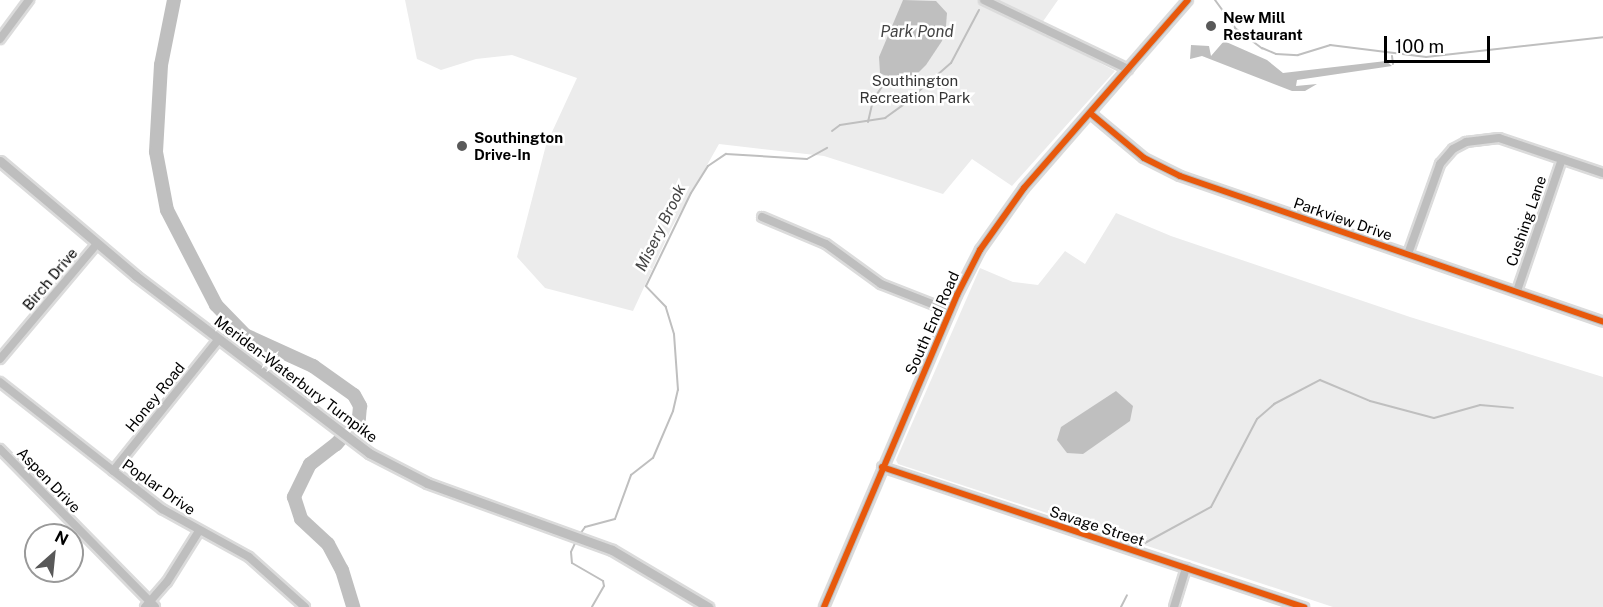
<!DOCTYPE html>
<style>
body{margin:0}
#map{position:relative;width:1603px;height:607px;overflow:hidden;background:#fff;font-family:"Public Sans",sans-serif}
div>[style]{position:absolute}
[style*='--x']{left:calc(var(--x)*1px);top:calc(var(--y)*1px);width:calc(var(--w)*1px);rotate:calc(var(--a)*1deg)}
.green>*{inset:0;background:#ececec}
.water>*{inset:0;background:#bfbfbf}
.stream>*{height:2px;margin:-1px;padding:0 1px;transform-origin:1px;border-radius:1px;background:#bfbfbf}
.river>*{height:14px;margin:-7px;padding:0 7px;transform-origin:7px;border-radius:7px;background:#bfbfbf}
.roads{filter:drop-shadow(2px 0 #dbdbdb) drop-shadow(-2px 0 #dbdbdb) drop-shadow(0 2px #dbdbdb) drop-shadow(0 -2px #dbdbdb)}
.minor>*{height:8px;margin:-4px;padding:0 4px;transform-origin:4px;border-radius:4px;background:#bebebe}
.major>*{height:9px;margin:-4.5px;padding:0 4.5px;transform-origin:4.5px;border-radius:4.5px;background:#bebebe}
.cycleway>*{height:6px;margin:-3px;padding:0 3px;transform-origin:3px;border-radius:3px;background:#e8590c}
.dots>*{width:16px;height:16px;translate:-50% -50%;box-sizing:border-box;border:3px solid #fff;border-radius:50%}
span{translate:-50% -50%;white-space:nowrap;text-align:center;line-height:1.15;-webkit-text-stroke:5px #fff;paint-order:stroke}
.poi-label{font-size:15px;color:#000;font-weight:700}
.left{translate:0 -50%;text-align:left}
.park-label{font-size:15px;color:#333}
.street-label{font-size:15px;color:#000}
.water-label{font-size:16px;color:#444;font-style:italic}
.north{position:absolute;left:24px;top:523px;width:60px;height:60px;box-sizing:border-box;background:#fff;border:2px solid #999;border-radius:50%;rotate:27deg;font-size:16px;font-weight:700;line-height:24px;text-align:center;color:#000}
.north::after{content:'';display:block;margin:auto;width:21px;height:27px;background:#595959;clip-path:polygon(50% 0,100% 100%,50% 72%,0 100%)}
.scale{position:absolute;left:1384px;top:36px;width:106px;height:27px;box-sizing:border-box;border:3px solid #000;border-top:0;padding-left:8px;font-size:18px;line-height:21px;white-space:nowrap;color:#000;-webkit-text-stroke:4px #fff;paint-order:stroke}
</style>
<div id="map">
<div class="green">
<i style="clip-path:polygon(405px 0,1058px 0,1037px 30px,1115px 71px,1012px 186px,972px 159px,943px 194px,824px 156px,719px 144px,672px 227px,633px 311px,545px 288px,517px 257px,546px 145px,577px 78px,512px 55px,476px 59px,441px 70px,417px 59px)"></i>
<i style="clip-path:polygon(1116px 213px,1171px 236px,1410px 317px,1603px 377px,1603px 607px,1333px 607px,898px 464px,896px 460px,980px 268px,1013px 282px,1038px 285px,1065px 251px,1085px 264px)"></i>
</div>
<div class="water">
<i style="clip-path:polygon(903px 0,936px 1px,947px 13px,946px 26px,942px 41px,926px 65px,918px 73px,896px 81px,880px 73px,879px 57px)"></i>
<i style="clip-path:polygon(1224px 41px,1267px 60px,1283px 73px,1386px 61px,1392px 66px,1297px 80px,1296px 86px,1317px 84px,1305px 91px,1292px 91px,1202px 56px,1190px 59px,1191px 45px,1209px 46px,1211px 56px)"></i>
<i style="clip-path:polygon(1116px 391px,1133px 406px,1130px 421px,1083px 454px,1067px 453px,1057px 440px,1061px 427px)"></i>
</div>
<div class="stream">
<i style="--x:1215;--y:0;--w:34;--a:54"></i>
<i style="--x:1235;--y:28;--w:34;--a:37"></i>
<i style="--x:1262;--y:48;--w:15;--a:23"></i>
<i style="--x:1276;--y:54;--w:22;--a:3"></i>
<i style="--x:1298;--y:55;--w:34;--a:-17"></i>
<i style="--x:1330;--y:45;--w:97;--a:7.1"></i>
<i style="--x:1426;--y:57;--w:178;--a:-6.4"></i>
<i style="--x:1392;--y:56;--w:8;--a:83"></i>
<i style="--x:868;--y:122;--w:23;--a:-77"></i>
<i style="--x:873;--y:100;--w:23;--a:-56"></i>
<i style="--x:832;--y:131;--w:10;--a:-37"></i>
<i style="--x:840;--y:125;--w:46;--a:-8.8"></i>
<i style="--x:885;--y:118;--w:22;--a:-36"></i>
<i style="--x:903;--y:105;--w:64;--a:-41.2"></i>
<i style="--x:951;--y:63;--w:60;--a:-62.2"></i>
<i style="--x:580;--y:534;--w:9;--a:-54"></i>
<i style="--x:585;--y:527;--w:31;--a:-15"></i>
<i style="--x:615;--y:519;--w:47;--a:-70"></i>
<i style="--x:631;--y:475;--w:28;--a:-38"></i>
<i style="--x:653;--y:458;--w:51;--a:-66.9"></i>
<i style="--x:673;--y:411;--w:22;--a:-77"></i>
<i style="--x:678;--y:390;--w:56;--a:-94.1"></i>
<i style="--x:674;--y:334;--w:28;--a:-107"></i>
<i style="--x:666;--y:307;--w:29;--a:-134"></i>
<i style="--x:646;--y:286;--w:103;--a:-64.2"></i>
<i style="--x:691;--y:193;--w:32;--a:-58"></i>
<i style="--x:708;--y:166;--w:22;--a:-34"></i>
<i style="--x:726;--y:154;--w:81;--a:3.5"></i>
<i style="--x:807;--y:159;--w:23;--a:-29"></i>
<i style="--x:577;--y:539;--w:14;--a:115"></i>
<i style="--x:571;--y:552;--w:11;--a:85"></i>
<i style="--x:572;--y:563;--w:36;--a:30"></i>
<i style="--x:603;--y:581;--w:5;--a:79"></i>
<i style="--x:604;--y:586;--w:24;--a:120"></i>
<i style="--x:1143;--y:544;--w:77;--a:-28.6"></i>
<i style="--x:1211;--y:507;--w:99;--a:-62.4"></i>
<i style="--x:1257;--y:419;--w:23;--a:-41"></i>
<i style="--x:1274;--y:404;--w:52;--a:-27.6"></i>
<i style="--x:1320;--y:380;--w:54;--a:22.8"></i>
<i style="--x:1370;--y:401;--w:66;--a:14.9"></i>
<i style="--x:1434;--y:418;--w:48;--a:-15.8"></i>
<i style="--x:1480;--y:405;--w:33;--a:5"></i>
<i style="--x:1121;--y:607;--w:13;--a:-63"></i>
</div>
<div class="river">
<i style="--x:174;--y:0;--w:66;--a:101.3"></i>
<i style="--x:161;--y:65;--w:87;--a:93.3"></i>
<i style="--x:156;--y:152;--w:59;--a:79.3"></i>
<i style="--x:167;--y:210;--w:107;--a:62.7"></i>
<i style="--x:216;--y:305;--w:42;--a:46"></i>
<i style="--x:245;--y:335;--w:75;--a:24.5"></i>
<i style="--x:313;--y:366;--w:50;--a:35.3"></i>
<i style="--x:354;--y:395;--w:13;--a:61"></i>
<i style="--x:360;--y:406;--w:12;--a:95"></i>
<i style="--x:359;--y:418;--w:35;--a:131"></i>
<i style="--x:336;--y:444;--w:33;--a:142"></i>
<i style="--x:310;--y:464;--w:37;--a:116"></i>
<i style="--x:294;--y:497;--w:23;--a:72"></i>
<i style="--x:301;--y:519;--w:37;--a:43"></i>
<i style="--x:328;--y:544;--w:30;--a:62"></i>
<i style="--x:342;--y:570;--w:39;--a:73"></i>
</div>
<div class="roads">
<div class="minor">
<i style="--x:984;--y:0;--w:160;--a:25.6"></i>
<i style="--x:0;--y:39;--w:49;--a:-53.4"></i>
<i style="--x:1090;--y:113;--w:70;--a:39.8"></i>
<i style="--x:1144;--y:158;--w:40;--a:26.6"></i>
<i style="--x:1180;--y:176;--w:447;--a:19"></i>
<i style="--x:762;--y:217;--w:69;--a:22.9"></i>
<i style="--x:826;--y:244;--w:68;--a:36"></i>
<i style="--x:881;--y:284;--w:74;--a:21.4"></i>
<i style="--x:1408;--y:254;--w:96;--a:-70.4"></i>
<i style="--x:1440;--y:164;--w:20;--a:-49"></i>
<i style="--x:1453;--y:149;--w:15;--a:-28"></i>
<i style="--x:1466;--y:142;--w:33;--a:-7"></i>
<i style="--x:1499;--y:138;--w:110;--a:18.6"></i>
<i style="--x:1517;--y:291;--w:139;--a:-71.2"></i>
<i style="--x:0;--y:359;--w:150;--a:-49.9"></i>
<i style="--x:0;--y:382;--w:206;--a:38.1"></i>
<i style="--x:162;--y:509;--w:99;--a:28.9"></i>
<i style="--x:249;--y:557;--w:75;--a:41.8"></i>
<i style="--x:0;--y:449;--w:221;--a:45.5"></i>
<i style="--x:882;--y:467;--w:445;--a:18.4"></i>
<i style="--x:113;--y:471;--w:168;--a:-51.3"></i>
<i style="--x:145;--y:607;--w:33;--a:-49"></i>
<i style="--x:167;--y:582;--w:60;--a:-57.9"></i>
<i style="--x:824;--y:607;--w:339;--a:-66.9"></i>
<i style="--x:957;--y:295;--w:51;--a:-62.9"></i>
<i style="--x:980;--y:250;--w:76;--a:-54.6"></i>
<i style="--x:1024;--y:188;--w:249;--a:-48.9"></i>
<i style="--x:1174;--y:607;--w:41;--a:-72.9"></i>
</div>
<div class="major">
<i style="--x:0;--y:161;--w:178;--a:40.2"></i>
<i style="--x:136;--y:276;--w:293;--a:37.2"></i>
<i style="--x:369;--y:453;--w:65;--a:27.3"></i>
<i style="--x:427;--y:483;--w:197;--a:19.9"></i>
<i style="--x:612;--y:550;--w:112;--a:30.7"></i>
</div>
</div>
<div class="cycleway">
<i style="--x:1090;--y:113;--w:70;--a:39.8"></i>
<i style="--x:1144;--y:158;--w:40;--a:26.6"></i>
<i style="--x:1180;--y:176;--w:447;--a:19"></i>
<i style="--x:882;--y:467;--w:445;--a:18.4"></i>
<i style="--x:824;--y:607;--w:339;--a:-66.9"></i>
<i style="--x:957;--y:295;--w:51;--a:-62.9"></i>
<i style="--x:980;--y:250;--w:76;--a:-54.6"></i>
<i style="--x:1024;--y:188;--w:249;--a:-48.9"></i>
</div>
<div class="dots">
<i style="left:1211px;top:26px;background:#595959"></i>
<i style="left:462px;top:146px;background:#595959"></i>
</div>
<div class="poi-label">
<span class="left" style="left:1223px;top:26px">New Mill<br>Restaurant</span>
<span class="left" style="left:474px;top:146px">Southington<br>Drive-In</span>
</div>
<div class="park-label">
<span style="left:915px;top:89px">Southington<br>Recreation Park</span>
</div>
<div class="street-label">
<span style="left:1343px;top:219px;rotate:19deg">Parkview Drive</span>
<span style="left:1526px;top:221px;rotate:-71deg">Cushing Lane</span>
<span style="left:50px;top:279px;rotate:-50deg">Birch Drive</span>
<span style="left:932px;top:323px;rotate:-66deg">South End Road</span>
<span style="left:296px;top:379px;rotate:37deg">Meriden-Waterbury Turnpike</span>
<span style="left:155px;top:397px;rotate:-51deg">Honey Road</span>
<span style="left:49px;top:480px;rotate:46deg">Aspen Drive</span>
<span style="left:159px;top:487px;rotate:35deg">Poplar Drive</span>
<span style="left:1097px;top:526px;rotate:18deg">Savage Street</span>
</div>
<div class="water-label">
<span style="left:917px;top:32px">Park Pond</span>
<span style="left:661px;top:228px;rotate:-64deg">Misery Brook</span>
</div>
<div class="north">N</div>
<div class="scale">100 m</div>
</div>
